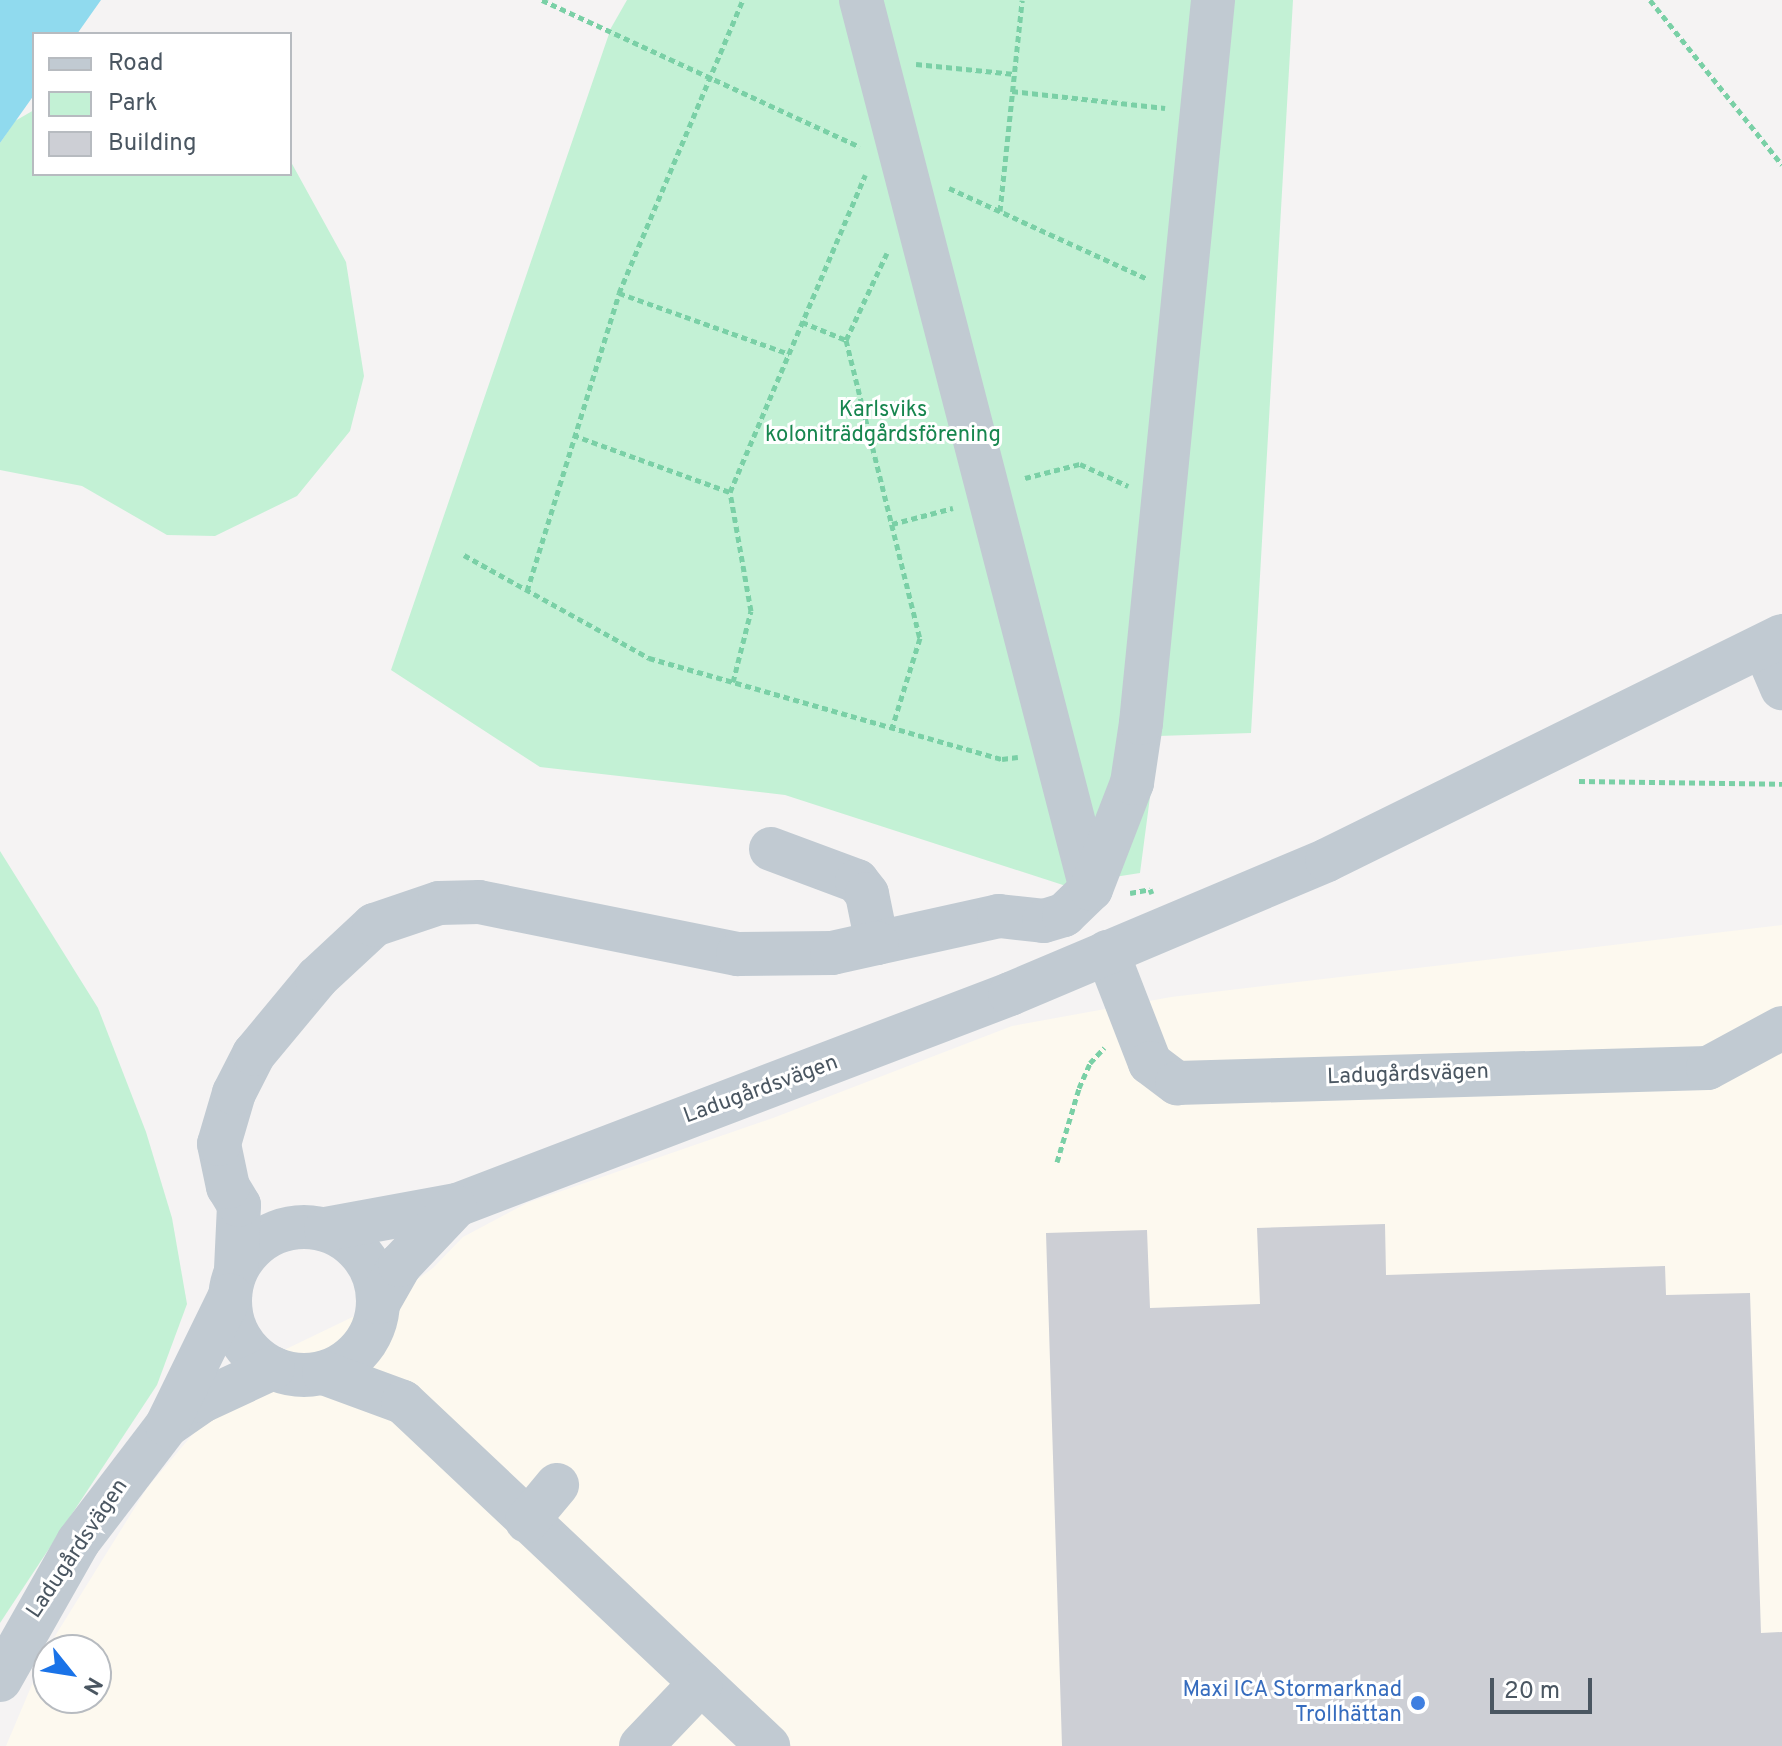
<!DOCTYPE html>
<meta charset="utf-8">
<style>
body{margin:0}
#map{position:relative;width:1782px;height:1746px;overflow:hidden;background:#f5f3f3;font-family:Overpass,sans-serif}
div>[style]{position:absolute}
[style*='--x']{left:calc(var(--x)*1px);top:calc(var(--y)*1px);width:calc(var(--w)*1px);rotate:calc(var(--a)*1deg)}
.commercial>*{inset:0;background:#fdf9ef}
.green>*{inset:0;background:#c3f1d5}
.water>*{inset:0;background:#90daee}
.building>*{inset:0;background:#cdcfd5}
.path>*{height:5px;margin-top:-2.5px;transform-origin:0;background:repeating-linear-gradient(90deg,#7ad0a6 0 6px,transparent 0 10px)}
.minor>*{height:44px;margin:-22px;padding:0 22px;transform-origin:22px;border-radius:22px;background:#c1cad2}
.minor>.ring{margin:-22px;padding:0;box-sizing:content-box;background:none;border:44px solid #c1cad2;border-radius:50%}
.dots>*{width:22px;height:22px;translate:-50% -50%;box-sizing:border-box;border:4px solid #fff;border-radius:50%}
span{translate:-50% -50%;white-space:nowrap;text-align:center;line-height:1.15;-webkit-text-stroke:6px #fff;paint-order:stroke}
.park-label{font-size:22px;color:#17864f}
.street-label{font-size:22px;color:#4a5661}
.shop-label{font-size:22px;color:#366cbe}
.right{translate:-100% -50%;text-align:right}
.legend{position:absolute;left:32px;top:32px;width:260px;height:144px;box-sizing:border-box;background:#fff;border:2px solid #b7bbc0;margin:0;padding:10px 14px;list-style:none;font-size:24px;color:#4a5661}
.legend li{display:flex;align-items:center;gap:16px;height:40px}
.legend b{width:40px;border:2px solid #b7bbc0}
.north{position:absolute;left:32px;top:1634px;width:80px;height:80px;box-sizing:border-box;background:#fff;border:2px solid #b7bbc0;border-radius:50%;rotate:120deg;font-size:22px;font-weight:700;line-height:32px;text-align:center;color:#4a5661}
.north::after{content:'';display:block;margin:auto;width:28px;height:36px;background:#1a73e8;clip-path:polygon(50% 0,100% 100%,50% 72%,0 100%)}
.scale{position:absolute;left:1490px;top:1678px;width:102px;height:36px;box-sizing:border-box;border:4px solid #4a5661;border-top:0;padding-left:10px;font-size:24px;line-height:28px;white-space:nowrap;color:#4a5661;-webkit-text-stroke:6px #fff;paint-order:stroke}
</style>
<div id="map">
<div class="commercial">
<i style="clip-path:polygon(evenodd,1782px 925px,1782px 1746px,6px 1746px,47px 1649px,147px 1488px,251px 1366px,392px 1298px,433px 1268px,463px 1237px,527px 1203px,773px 1118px,1012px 1026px,1171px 997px,1782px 925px,48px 1650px,96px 1650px,96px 1698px,48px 1698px,48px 1650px)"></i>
</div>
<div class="green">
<i style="clip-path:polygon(627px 0,1293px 0,1251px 733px,1158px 736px,1140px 873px,1063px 885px,785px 795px,540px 767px,391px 670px,611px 28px)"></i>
<i style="clip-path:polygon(34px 110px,34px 174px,290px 174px,291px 162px,346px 262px,364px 376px,350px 431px,297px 496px,215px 536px,167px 535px,82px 486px,0 470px,0 143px,15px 121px)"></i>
<i style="clip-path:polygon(0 851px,98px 1008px,146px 1132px,172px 1218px,187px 1304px,157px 1385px,0 1623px)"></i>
</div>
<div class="water">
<i style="clip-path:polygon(0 0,101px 0,77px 34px,34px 34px,34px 95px,0 143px)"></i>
</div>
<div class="building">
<i style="clip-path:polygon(1385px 1224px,1386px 1275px,1665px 1266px,1666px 1295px,1750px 1293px,1761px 1633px,1782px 1632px,1782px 1746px,1062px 1746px,1046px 1233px,1147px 1230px,1150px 1308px,1260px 1304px,1257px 1228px)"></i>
</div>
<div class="path">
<i style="--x:542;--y:0;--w:350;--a:24.8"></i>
<i style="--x:1650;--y:0;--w:211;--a:51.3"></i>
<i style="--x:916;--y:64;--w:99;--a:5.8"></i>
<i style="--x:1012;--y:91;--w:154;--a:6.3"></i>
<i style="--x:949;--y:188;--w:219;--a:24.6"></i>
<i style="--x:1000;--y:211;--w:212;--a:-84"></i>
<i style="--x:887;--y:253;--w:96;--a:115.2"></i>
<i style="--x:846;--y:340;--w:307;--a:76.1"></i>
<i style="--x:920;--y:638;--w:94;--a:107.3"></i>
<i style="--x:619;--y:293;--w:181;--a:19.7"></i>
<i style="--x:802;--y:322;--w:48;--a:22.2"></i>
<i style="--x:573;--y:435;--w:167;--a:20"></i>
<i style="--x:1025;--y:478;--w:57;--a:-14.3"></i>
<i style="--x:1080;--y:464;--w:53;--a:24.6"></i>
<i style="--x:892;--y:524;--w:63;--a:-14.7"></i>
<i style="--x:464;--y:555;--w:212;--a:29.1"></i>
<i style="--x:649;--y:658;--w:367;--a:16"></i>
<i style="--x:1002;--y:759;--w:16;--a:-7"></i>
<i style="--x:527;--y:591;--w:312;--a:-72.8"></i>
<i style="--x:619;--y:293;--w:318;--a:-67.1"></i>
<i style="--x:733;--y:682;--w:73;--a:-75.8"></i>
<i style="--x:751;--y:611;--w:121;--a:-100"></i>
<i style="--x:730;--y:492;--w:345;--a:-66.9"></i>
<i style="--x:1579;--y:781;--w:203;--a:0.8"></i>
<i style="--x:1130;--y:893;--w:20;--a:-11"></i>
<i style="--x:1150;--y:889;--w:5;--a:68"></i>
<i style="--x:1057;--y:1162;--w:77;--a:-73.4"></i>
<i style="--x:1079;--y:1088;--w:27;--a:-66"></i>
<i style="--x:1090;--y:1063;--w:21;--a:-47"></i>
</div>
<div class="minor">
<i style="--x:861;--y:0;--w:918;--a:75.49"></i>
<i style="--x:1764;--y:646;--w:46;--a:66.8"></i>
<i style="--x:771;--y:849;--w:92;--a:20.4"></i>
<i style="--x:857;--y:881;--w:16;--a:52"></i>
<i style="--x:867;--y:894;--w:50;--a:78.5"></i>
<i style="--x:877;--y:943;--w:125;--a:-12.5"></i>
<i style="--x:999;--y:916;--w:45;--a:6.3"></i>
<i style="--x:1044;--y:921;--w:21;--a:-17"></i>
<i style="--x:1064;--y:915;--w:37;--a:-44"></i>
<i style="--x:1091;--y:889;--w:114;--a:-68.9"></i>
<i style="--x:1132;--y:783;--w:61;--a:-81.5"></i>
<i style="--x:1141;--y:723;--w:727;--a:-84.31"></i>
<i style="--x:1107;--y:952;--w:119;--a:68.8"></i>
<i style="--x:1150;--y:1063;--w:34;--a:37"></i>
<i style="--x:1177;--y:1083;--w:531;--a:-1.62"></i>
<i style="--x:1708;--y:1068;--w:84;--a:-28.4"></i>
<i class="ring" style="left:230px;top:1227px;width:104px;height:104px"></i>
<i style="--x:326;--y:1229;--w:133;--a:-10.4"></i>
<i style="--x:457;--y:1205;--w:592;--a:-20.88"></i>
<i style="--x:1010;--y:994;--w:344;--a:-22.9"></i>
<i style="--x:1327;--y:860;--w:507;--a:-26.21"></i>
<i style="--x:236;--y:1269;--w:64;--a:-87.3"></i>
<i style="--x:239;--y:1205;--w:21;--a:-121"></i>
<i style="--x:228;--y:1187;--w:44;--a:-101.8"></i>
<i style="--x:219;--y:1144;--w:53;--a:-73.6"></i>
<i style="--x:234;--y:1093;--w:44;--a:-62.9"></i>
<i style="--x:254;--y:1054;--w:99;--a:-50.3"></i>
<i style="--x:317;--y:978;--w:78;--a:-42.9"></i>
<i style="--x:374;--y:925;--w:69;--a:-18.7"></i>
<i style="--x:439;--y:903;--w:40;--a:-1.4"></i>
<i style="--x:479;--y:902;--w:264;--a:11.4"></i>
<i style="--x:738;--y:954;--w:94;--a:-0.6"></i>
<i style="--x:832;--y:953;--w:46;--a:-12.5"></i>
<i style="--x:379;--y:1302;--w:43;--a:-60.4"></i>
<i style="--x:400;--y:1265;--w:80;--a:-46.5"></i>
<i style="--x:324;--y:1373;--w:84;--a:20.2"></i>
<i style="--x:403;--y:1402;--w:502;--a:43.3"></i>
<i style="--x:169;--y:1424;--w:40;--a:-34.9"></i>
<i style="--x:202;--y:1401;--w:78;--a:-24.9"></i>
<i style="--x:527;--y:1521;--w:47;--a:-50.2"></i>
<i style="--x:0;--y:1680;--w:159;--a:-60.5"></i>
<i style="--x:78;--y:1542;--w:147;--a:-52.7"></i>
<i style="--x:167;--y:1425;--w:144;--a:-64"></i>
<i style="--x:641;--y:1746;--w:87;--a:-46.4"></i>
</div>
<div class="dots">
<i style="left:1418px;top:1703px;background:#3f7fe0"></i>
</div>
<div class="park-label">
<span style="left:883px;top:423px">Karlsviks<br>koloniträdgårdsförening</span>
</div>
<div class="street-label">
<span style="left:1408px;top:1075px;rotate:-2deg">Ladugårdsvägen</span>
<span style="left:761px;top:1090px;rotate:-20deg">Ladugårdsvägen</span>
<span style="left:78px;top:1549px;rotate:-56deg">Ladugårdsvägen</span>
</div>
<div class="shop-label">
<span class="right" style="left:1402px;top:1703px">Maxi ICA Stormarknad<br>Trollhättan</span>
</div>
<ul class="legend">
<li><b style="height:10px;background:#c1cad2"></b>Road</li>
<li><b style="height:22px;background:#c3f1d5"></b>Park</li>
<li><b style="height:22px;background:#cdcfd5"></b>Building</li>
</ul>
<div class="north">N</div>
<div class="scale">20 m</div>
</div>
